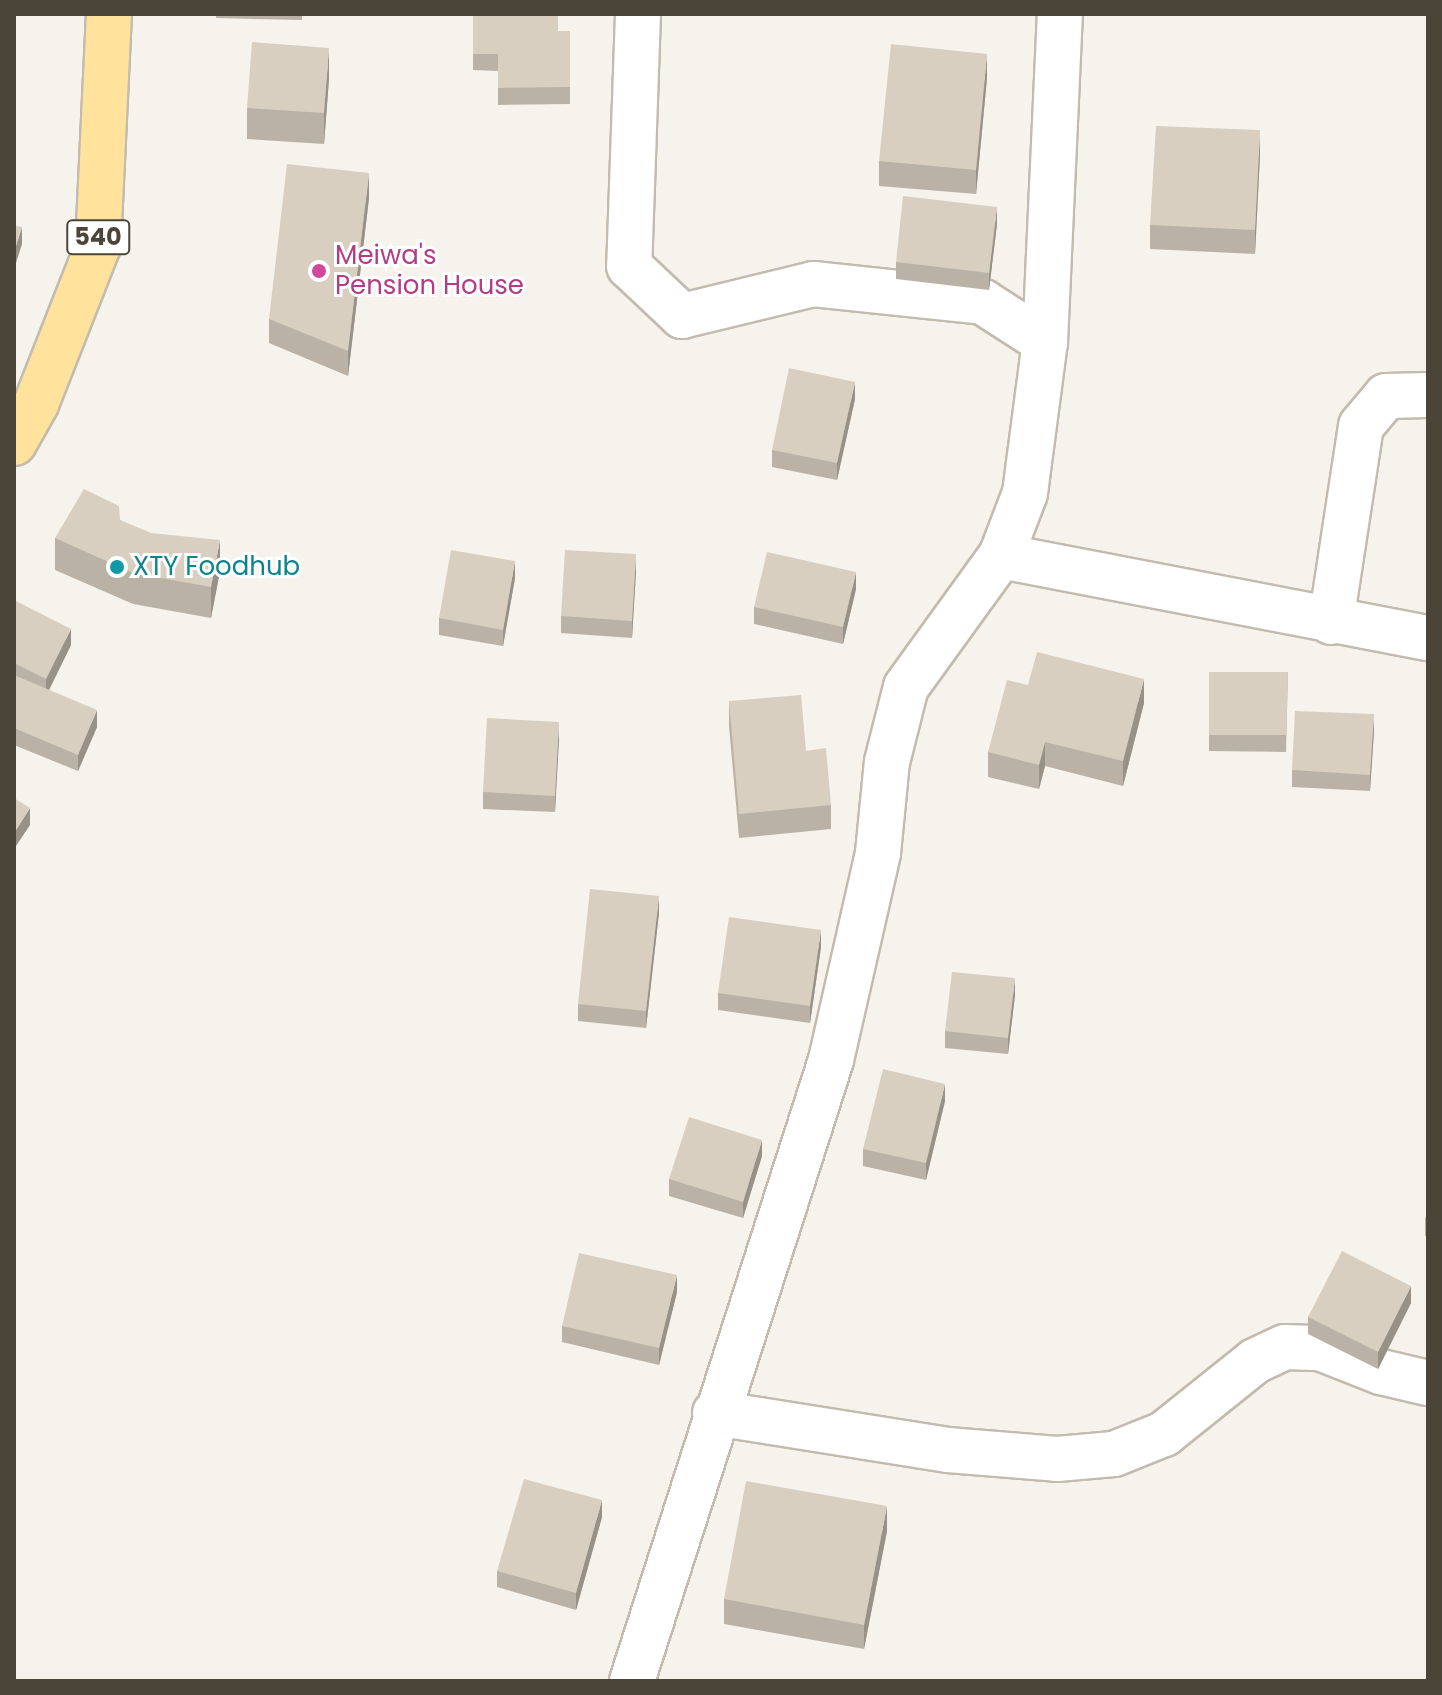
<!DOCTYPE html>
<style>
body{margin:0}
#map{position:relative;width:1442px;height:1695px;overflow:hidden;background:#f6f3ec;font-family:Poppins,sans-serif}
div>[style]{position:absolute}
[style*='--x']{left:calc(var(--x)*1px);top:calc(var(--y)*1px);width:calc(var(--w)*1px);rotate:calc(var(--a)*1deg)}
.roads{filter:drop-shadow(2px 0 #c2bbae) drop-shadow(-2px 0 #c2bbae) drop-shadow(0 2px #c2bbae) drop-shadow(0 -2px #c2bbae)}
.minor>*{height:44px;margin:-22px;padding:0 22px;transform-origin:22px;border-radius:22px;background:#fff}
.major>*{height:44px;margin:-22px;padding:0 22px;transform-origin:22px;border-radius:22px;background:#ffe39c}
.wall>*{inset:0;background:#bab2a6}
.shaded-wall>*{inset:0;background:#979187}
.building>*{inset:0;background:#d8cfc1}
.dots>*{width:22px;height:22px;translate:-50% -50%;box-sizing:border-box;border:4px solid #fff;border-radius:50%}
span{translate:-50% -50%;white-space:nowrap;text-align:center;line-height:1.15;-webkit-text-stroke:6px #fff;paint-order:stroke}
.shield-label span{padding:2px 6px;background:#fff;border:2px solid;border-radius:6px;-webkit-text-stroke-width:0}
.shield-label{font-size:24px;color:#4b4439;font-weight:700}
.hotel-label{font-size:26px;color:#b23c85}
.left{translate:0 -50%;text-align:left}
.culture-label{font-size:26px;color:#0d838f}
.frame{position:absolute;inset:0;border:16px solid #4b4439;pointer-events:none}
</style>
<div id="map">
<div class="roads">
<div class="minor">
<i style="--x:638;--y:14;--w:252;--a:92"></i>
<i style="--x:629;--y:266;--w:73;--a:43.3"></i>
<i style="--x:682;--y:316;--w:135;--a:-13.7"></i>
<i style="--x:813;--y:284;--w:171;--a:6"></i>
<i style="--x:983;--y:302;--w:74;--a:32.8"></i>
<i style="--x:1001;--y:556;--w:435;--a:10.9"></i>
<i style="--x:1331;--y:622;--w:198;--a:-81.3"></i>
<i style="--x:1361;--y:426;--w:39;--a:-50"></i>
<i style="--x:1386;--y:396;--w:42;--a:-1.4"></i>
<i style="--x:715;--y:1413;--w:236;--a:9"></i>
<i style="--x:948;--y:1450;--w:109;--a:4.7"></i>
<i style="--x:1057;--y:1459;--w:57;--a:-5"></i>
<i style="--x:1114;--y:1454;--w:54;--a:-21.8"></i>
<i style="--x:1164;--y:1434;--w:117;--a:-38.7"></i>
<i style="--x:1255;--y:1361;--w:33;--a:-25"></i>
<i style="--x:1285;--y:1347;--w:35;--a:2"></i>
<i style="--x:1320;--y:1348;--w:66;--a:21.5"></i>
<i style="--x:1381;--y:1372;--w:48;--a:13.2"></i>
<i style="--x:632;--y:1681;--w:652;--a:-72.23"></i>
<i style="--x:831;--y:1060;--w:212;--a:-77.2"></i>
<i style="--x:878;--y:853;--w:91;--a:-84.4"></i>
<i style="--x:887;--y:762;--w:77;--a:-75.8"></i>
<i style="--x:906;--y:687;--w:162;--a:-54.1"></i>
<i style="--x:1001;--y:556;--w:67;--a:-69.1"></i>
<i style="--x:1025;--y:493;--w:152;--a:-82.5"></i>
<i style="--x:1045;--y:342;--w:328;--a:-87.4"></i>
</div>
<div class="major">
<i style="--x:14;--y:443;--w:45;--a:-60.6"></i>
<i style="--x:36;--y:404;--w:170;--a:-68.6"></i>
<i style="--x:98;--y:246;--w:232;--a:-87.3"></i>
</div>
</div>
<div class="wall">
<i style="clip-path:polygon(216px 14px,302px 14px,302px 20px,216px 18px)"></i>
<i style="clip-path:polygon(473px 14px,558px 31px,570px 31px,570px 104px,498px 105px,498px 71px,473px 70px)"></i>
<i style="clip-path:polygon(987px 78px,976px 194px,879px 186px,879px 161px)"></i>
<i style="clip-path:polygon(329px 79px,324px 144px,247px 139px,247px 108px)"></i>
<i style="clip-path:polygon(1260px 155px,1255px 254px,1150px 249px,1150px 225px)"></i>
<i style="clip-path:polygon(369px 198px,348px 376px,269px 343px,269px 319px)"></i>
<i style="clip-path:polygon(997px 224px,989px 290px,896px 279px,896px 262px)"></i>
<i style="clip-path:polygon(855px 399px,837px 480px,772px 467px,772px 450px)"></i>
<i style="clip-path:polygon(120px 520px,220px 571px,211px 618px,133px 604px,55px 570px,55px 538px)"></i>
<i style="clip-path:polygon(636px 571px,632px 638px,561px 633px,561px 616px)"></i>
<i style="clip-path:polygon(515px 578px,503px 646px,439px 635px,439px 618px)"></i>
<i style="clip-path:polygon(856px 589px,843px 644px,754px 624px,754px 607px)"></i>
<i style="clip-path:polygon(14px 600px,71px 645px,49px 690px,97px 727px,78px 771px,14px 745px)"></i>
<i style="clip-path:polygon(1209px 672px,1288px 672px,1286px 752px,1209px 751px)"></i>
<i style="clip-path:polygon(1028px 685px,1144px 703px,1123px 786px,1045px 766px,1039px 789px,988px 777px,988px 752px)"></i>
<i style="clip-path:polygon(729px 701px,806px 751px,831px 805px,831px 829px,739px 838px,729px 726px)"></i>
<i style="clip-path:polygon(1374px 731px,1370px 791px,1292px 787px,1292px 770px)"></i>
<i style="clip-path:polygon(559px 739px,555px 812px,483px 809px,483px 792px)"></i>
<i style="clip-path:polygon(659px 913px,646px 1028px,578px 1021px,578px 1004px)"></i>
<i style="clip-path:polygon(821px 947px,810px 1023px,718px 1010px,718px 993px)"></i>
<i style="clip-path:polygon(1015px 995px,1008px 1054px,945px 1048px,945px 1031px)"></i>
<i style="clip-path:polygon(945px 1101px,926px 1180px,863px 1166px,863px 1149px)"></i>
<i style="clip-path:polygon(762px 1156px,743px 1218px,669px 1196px,669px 1179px)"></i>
<i style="clip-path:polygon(1428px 1209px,1428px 1237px,1425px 1236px,1425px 1219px)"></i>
<i style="clip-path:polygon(677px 1292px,659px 1365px,562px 1342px,562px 1326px)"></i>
<i style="clip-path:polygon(1411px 1303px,1378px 1369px,1308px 1334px,1308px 1317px)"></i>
<i style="clip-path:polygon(602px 1517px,576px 1610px,497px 1587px,497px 1571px)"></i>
<i style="clip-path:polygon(887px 1531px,864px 1649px,724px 1624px,724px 1599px)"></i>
</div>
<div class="shaded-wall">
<i style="clip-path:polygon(329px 48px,329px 79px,324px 144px,324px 113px)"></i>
<i style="clip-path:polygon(987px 54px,987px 78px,976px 194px,976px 170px)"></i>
<i style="clip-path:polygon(1260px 130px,1260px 155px,1255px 254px,1255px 230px)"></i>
<i style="clip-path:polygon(369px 173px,369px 198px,348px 376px,348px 351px)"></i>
<i style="clip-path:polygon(997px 207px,997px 224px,989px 290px,989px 273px)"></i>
<i style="clip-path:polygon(22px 227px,22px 244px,14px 269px,14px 252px)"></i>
<i style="clip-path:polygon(855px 382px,855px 399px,837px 480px,837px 463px)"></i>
<i style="clip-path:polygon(220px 540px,220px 571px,211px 618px,211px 587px)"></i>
<i style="clip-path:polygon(636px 554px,636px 571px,632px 638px,632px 621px)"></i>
<i style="clip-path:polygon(515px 561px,515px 578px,503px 646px,503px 630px)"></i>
<i style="clip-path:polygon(856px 572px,856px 589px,843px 644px,843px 627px)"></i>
<i style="clip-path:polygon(71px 629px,71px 645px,46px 696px,46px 679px)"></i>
<i style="clip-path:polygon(1144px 679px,1144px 703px,1123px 786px,1123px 761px)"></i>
<i style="clip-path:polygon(97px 710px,97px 727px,78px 771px,78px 755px)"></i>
<i style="clip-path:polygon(1374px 714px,1374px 731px,1370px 791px,1370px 775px)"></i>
<i style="clip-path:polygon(559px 722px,559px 739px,555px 812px,555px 796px)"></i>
<i style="clip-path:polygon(1045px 742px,1045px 766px,1039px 789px,1039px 765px)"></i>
<i style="clip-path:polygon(30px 808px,30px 825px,14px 849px,14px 833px)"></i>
<i style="clip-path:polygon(659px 896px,659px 913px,646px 1028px,646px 1011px)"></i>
<i style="clip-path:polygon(821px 930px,821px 947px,810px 1023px,810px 1006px)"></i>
<i style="clip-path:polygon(1015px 978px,1015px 995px,1008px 1054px,1008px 1038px)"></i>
<i style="clip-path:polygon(945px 1084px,945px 1101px,926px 1180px,926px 1163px)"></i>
<i style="clip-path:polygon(762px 1140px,762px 1156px,743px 1218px,743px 1202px)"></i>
<i style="clip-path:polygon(677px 1275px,677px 1292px,659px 1365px,659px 1348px)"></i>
<i style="clip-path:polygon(1411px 1286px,1411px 1303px,1378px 1369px,1378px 1352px)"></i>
<i style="clip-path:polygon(602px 1500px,602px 1517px,576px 1610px,576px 1593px)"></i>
<i style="clip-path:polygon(887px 1506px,887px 1531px,864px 1649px,864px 1625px)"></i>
</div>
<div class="building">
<i style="clip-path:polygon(473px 14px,558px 14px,558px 31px,570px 31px,570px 87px,498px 88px,498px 54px,473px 54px)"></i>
<i style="clip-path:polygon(252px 42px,329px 48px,324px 113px,247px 108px)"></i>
<i style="clip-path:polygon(891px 44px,987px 54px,976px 170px,879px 161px)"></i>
<i style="clip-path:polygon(1156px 126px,1260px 130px,1255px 230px,1150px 225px)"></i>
<i style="clip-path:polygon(287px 164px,369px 173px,348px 351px,269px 319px)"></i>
<i style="clip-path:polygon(903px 196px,997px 207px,989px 273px,896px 262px)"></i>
<i style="clip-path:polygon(14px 225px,22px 227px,14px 252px)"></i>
<i style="clip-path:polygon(789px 368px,855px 382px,837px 463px,772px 450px)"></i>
<i style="clip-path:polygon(84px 489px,119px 506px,120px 520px,151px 533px,220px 540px,211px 587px,133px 573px,55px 538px)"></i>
<i style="clip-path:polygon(451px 550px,515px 561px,503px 630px,439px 618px)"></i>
<i style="clip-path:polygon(565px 550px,636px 554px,632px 621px,561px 616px)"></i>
<i style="clip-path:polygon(767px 552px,856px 572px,843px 627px,754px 607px)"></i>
<i style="clip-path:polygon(14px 600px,71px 629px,46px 679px,14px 663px)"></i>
<i style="clip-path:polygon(1037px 652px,1144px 679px,1123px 761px,1045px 742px,1039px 765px,988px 752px,1007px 680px,1028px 685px)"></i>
<i style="clip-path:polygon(1209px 672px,1288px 672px,1286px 735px,1209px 735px)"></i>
<i style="clip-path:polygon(14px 675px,97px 710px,78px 755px,14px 728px)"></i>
<i style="clip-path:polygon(801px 695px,806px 751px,826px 748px,831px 805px,739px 814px,729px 701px)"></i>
<i style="clip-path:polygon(1295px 711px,1374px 714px,1370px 775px,1292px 770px)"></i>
<i style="clip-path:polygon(487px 718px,559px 722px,555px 796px,483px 792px)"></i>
<i style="clip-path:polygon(14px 798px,30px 808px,14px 833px)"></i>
<i style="clip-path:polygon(590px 889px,659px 896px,646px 1011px,578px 1004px)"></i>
<i style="clip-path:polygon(729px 917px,821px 930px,810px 1006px,718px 993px)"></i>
<i style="clip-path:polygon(952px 972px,1015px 978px,1008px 1038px,945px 1031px)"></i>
<i style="clip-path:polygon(883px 1069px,945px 1084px,926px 1163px,863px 1149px)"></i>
<i style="clip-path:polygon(689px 1117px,762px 1140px,743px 1202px,669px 1179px)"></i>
<i style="clip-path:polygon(1342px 1251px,1411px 1286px,1378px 1352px,1308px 1317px)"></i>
<i style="clip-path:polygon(579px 1253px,677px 1275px,659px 1348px,562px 1326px)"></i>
<i style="clip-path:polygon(524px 1479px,602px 1500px,576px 1593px,497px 1571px)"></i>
<i style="clip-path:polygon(746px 1481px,887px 1506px,864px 1625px,724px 1599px)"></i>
</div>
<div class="dots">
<i style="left:319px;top:271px;background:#d1479c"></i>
<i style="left:117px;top:567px;background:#0f9aa8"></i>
</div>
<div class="shield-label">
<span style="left:98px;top:237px">540</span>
</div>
<div class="hotel-label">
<span class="left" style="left:335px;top:271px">Meiwa's<br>Pension House</span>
</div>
<div class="culture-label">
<span class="left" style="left:133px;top:567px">XTY Foodhub</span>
</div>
<div class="frame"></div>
</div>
